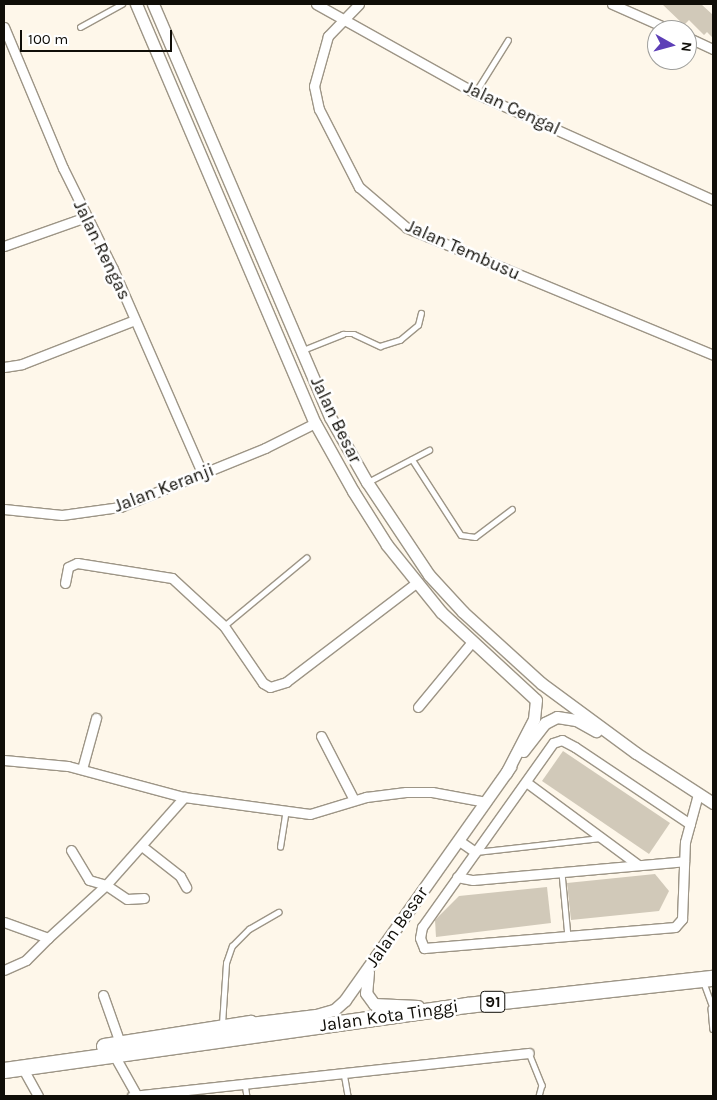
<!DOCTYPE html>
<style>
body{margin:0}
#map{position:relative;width:717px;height:1100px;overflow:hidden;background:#fef7ea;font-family:Karla,sans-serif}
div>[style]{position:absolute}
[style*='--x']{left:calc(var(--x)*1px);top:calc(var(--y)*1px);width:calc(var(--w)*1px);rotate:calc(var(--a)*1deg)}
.building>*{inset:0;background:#d1c9b9}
.roads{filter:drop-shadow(1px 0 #9d9586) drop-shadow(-1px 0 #9d9586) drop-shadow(0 1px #9d9586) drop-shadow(0 -1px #9d9586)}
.lane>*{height:4.5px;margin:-2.25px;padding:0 2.25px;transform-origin:2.25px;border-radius:2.25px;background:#fff}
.street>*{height:9px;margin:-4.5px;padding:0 4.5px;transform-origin:4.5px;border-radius:4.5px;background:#fff}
.secondary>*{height:11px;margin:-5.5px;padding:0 5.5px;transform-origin:5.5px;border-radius:5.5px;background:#fff}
.highway>*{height:15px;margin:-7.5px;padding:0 7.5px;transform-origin:7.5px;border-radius:7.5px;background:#fff}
span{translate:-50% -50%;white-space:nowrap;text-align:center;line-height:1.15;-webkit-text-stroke:5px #fff;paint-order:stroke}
.shield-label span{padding:1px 4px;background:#fff;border:1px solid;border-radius:4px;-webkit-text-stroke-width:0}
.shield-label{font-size:16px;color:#100e08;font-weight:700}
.street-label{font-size:18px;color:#100e08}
.frame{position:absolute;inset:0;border:5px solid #100e08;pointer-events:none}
.north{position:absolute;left:647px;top:20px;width:50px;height:50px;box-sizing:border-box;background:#fff;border:1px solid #9f9f9c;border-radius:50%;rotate:97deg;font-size:14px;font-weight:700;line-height:20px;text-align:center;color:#100e08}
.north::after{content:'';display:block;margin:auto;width:18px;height:22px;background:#5d3fb7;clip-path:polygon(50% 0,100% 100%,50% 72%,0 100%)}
.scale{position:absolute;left:20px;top:30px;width:152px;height:22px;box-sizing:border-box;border:2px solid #100e08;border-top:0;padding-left:6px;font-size:15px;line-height:18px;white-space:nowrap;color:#100e08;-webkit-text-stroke:4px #fff;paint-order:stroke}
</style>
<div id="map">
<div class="building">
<i style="clip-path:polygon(662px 4px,701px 4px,713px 15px,713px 38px,707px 32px,704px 35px,689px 20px,684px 25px)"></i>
<i style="clip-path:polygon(563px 751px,670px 823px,649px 854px,542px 781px)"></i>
<i style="clip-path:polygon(655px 874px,669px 891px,659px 911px,571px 920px,567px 883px)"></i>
<i style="clip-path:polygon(547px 887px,551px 923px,436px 937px,435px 920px,459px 896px)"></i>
</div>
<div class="roads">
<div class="lane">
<i style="--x:80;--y:27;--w:48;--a:-28.7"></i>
<i style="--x:475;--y:93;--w:62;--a:-58.1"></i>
<i style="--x:303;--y:350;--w:43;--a:-21.8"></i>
<i style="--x:343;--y:334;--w:11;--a:0"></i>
<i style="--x:354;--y:334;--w:29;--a:25"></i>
<i style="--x:380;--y:346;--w:21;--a:-17"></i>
<i style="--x:400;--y:340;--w:23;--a:-40"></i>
<i style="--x:418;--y:325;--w:12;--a:-76"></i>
<i style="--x:412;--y:459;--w:90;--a:57.2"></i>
<i style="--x:461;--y:535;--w:14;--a:8"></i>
<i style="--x:475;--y:537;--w:46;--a:-37.1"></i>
<i style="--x:368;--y:482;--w:69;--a:-27.7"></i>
<i style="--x:224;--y:626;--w:107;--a:-39.7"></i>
<i style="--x:280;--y:847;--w:36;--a:-81"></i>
<i style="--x:476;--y:852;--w:125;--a:-6.4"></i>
<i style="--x:562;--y:873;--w:63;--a:84.6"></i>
<i style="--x:704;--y:983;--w:27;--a:70"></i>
<i style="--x:711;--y:1008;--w:21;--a:85"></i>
<i style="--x:222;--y:1024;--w:61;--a:-86.2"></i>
<i style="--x:226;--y:963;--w:18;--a:-71"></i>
<i style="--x:232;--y:946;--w:24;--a:-45"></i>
<i style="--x:249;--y:929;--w:34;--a:-30"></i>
<i style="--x:529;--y:1053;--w:35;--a:68"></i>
<i style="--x:542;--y:1085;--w:11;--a:105"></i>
<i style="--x:344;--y:1073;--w:23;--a:80"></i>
<i style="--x:245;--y:1084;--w:12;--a:81"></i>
</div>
<div class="street">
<i style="--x:316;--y:4;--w:182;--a:29.2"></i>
<i style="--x:475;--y:93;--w:261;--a:24.2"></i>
<i style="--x:359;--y:4;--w:45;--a:134.1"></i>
<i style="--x:328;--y:36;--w:52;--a:105.6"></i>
<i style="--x:314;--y:86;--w:24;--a:78"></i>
<i style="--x:319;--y:109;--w:88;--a:62.9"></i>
<i style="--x:359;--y:187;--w:63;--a:40.5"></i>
<i style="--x:407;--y:228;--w:331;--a:22.5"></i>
<i style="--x:612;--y:4;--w:64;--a:23.8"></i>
<i style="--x:4;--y:27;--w:153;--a:67.3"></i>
<i style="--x:63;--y:168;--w:113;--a:63.7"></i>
<i style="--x:113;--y:269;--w:223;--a:66.4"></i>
<i style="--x:687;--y:37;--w:29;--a:25"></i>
<i style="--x:4;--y:246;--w:87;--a:-19.5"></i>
<i style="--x:4;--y:367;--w:18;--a:-9"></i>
<i style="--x:22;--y:364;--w:121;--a:-21.3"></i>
<i style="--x:4;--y:509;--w:58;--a:5.9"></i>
<i style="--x:62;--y:515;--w:59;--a:-7.9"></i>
<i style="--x:120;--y:507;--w:157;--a:-22.1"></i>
<i style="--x:265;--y:448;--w:56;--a:-26.6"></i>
<i style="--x:65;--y:583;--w:16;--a:-79"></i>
<i style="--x:68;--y:567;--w:10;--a:-24"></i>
<i style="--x:77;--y:563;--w:96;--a:9"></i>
<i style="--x:172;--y:578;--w:71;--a:42.7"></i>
<i style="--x:224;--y:626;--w:69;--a:55.6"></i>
<i style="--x:263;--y:683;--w:8;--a:30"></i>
<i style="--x:270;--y:687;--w:17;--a:-17"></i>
<i style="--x:286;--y:682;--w:163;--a:-37.3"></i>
<i style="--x:418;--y:707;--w:83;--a:-50.4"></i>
<i style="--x:321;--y:736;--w:72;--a:62.7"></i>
<i style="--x:4;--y:760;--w:64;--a:5.4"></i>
<i style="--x:68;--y:766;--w:120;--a:15"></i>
<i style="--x:184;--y:797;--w:127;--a:7.7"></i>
<i style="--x:310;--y:814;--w:59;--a:-16.9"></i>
<i style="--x:366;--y:797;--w:40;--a:-7.1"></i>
<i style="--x:406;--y:792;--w:26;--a:0"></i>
<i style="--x:432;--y:792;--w:55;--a:10.5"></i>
<i style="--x:82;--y:769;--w:53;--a:-74.6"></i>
<i style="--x:526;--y:782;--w:139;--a:36.5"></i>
<i style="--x:690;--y:824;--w:138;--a:-146.2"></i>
<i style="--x:575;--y:747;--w:15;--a:-152"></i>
<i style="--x:562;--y:740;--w:9;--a:162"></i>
<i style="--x:553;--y:743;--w:226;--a:125.4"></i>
<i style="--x:422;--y:927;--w:11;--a:100"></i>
<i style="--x:420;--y:938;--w:11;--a:68"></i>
<i style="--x:424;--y:948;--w:252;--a:-4.8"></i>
<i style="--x:675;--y:927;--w:11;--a:-49"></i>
<i style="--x:682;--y:919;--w:77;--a:-87.8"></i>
<i style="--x:685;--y:842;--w:50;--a:-74.8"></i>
<i style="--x:458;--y:840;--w:21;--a:35"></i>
<i style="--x:143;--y:847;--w:47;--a:38.1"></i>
<i style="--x:180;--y:876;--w:13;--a:61"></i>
<i style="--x:71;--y:850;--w:35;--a:59"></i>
<i style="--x:89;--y:880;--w:18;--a:16"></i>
<i style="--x:106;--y:885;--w:25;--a:34"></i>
<i style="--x:127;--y:899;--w:17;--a:-3"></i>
<i style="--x:457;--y:877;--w:16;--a:11"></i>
<i style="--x:473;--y:880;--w:212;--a:-5.1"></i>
<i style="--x:4;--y:922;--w:47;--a:20"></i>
<i style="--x:48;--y:938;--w:79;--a:-42.4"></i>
<i style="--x:106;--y:885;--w:118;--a:-48.4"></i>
<i style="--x:4;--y:970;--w:24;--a:-24"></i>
<i style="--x:26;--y:960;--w:31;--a:-45"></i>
<i style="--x:103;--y:995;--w:51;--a:70.5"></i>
<i style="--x:114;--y:1055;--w:47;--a:60.7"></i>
<i style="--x:22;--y:1067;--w:33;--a:61"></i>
<i style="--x:132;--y:1096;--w:399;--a:-6.2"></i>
</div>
<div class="secondary">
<i style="--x:136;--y:4;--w:456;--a:66.9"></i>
<i style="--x:315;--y:423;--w:78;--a:60.8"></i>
<i style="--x:353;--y:491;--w:64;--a:57.8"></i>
<i style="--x:387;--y:545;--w:86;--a:51.1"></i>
<i style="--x:441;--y:612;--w:129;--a:42.8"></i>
<i style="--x:536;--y:700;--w:19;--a:96"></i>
<i style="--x:534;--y:719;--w:61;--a:117.4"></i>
<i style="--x:153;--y:4;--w:449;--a:66.8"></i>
<i style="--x:330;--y:417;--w:75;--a:60.4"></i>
<i style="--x:367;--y:482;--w:112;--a:56.3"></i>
<i style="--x:429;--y:575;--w:50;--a:47.4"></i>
<i style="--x:463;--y:612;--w:105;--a:42.3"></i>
<i style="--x:541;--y:683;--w:118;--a:36.4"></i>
<i style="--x:636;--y:753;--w:92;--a:33"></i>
<i style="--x:523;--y:751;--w:36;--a:-52"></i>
<i style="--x:545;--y:723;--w:13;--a:-27"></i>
<i style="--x:557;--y:717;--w:19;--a:9"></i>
<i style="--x:576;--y:720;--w:23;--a:29"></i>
<i style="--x:368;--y:972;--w:21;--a:95"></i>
<i style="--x:366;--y:993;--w:14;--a:54"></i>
<i style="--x:374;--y:1004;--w:44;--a:2.6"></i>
<i style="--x:250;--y:1023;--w:66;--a:-6.9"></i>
<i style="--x:316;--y:1015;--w:19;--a:-16"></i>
<i style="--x:334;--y:1010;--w:15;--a:-42"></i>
<i style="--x:345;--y:1000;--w:286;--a:-54.7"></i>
</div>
<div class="highway">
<i style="--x:104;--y:1046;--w:148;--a:-9"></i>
<i style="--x:4;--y:1070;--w:468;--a:-8"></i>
<i style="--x:467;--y:1005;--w:247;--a:-6.3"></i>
</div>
</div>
<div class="shield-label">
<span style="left:493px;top:1002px">91</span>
</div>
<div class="street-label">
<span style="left:512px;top:108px;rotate:25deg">Jalan Cengal</span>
<span style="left:102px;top:250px;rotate:64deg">Jalan Rengas</span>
<span style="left:463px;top:250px;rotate:24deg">Jalan Tembusu</span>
<span style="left:336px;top:420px;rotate:64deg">Jalan Besar</span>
<span style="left:164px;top:488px;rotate:-21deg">Jalan Keranji</span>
<span style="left:397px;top:927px;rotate:-55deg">Jalan Besar</span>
<span style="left:389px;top:1016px;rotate:-8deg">Jalan Kota Tinggi</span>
</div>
<div class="frame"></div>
<div class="north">N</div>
<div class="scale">100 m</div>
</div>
